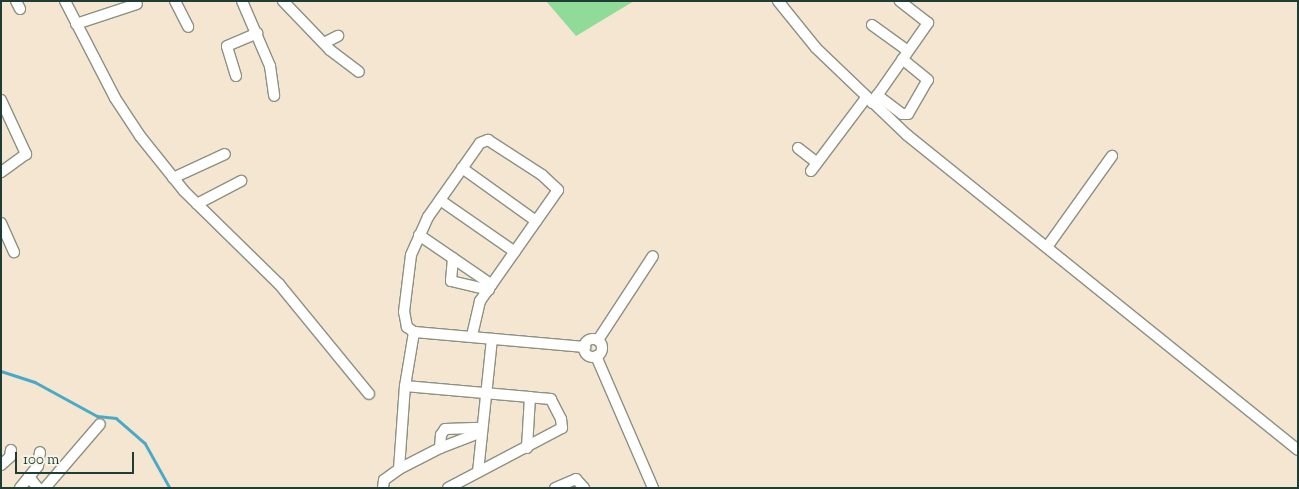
<!DOCTYPE html>
<style>
body{margin:0}
#map{position:relative;width:1299px;height:489px;overflow:hidden;background:#f4e6d0;font-family:"Sorts Mill Goudy",serif}
div>[style]{position:absolute}
[style*='--x']{left:calc(var(--x)*1px);top:calc(var(--y)*1px);width:calc(var(--w)*1px);rotate:calc(var(--a)*1deg)}
.green>*{inset:0;background:#90db98}
.stream>*{height:2.5px;margin:-1.25px;padding:0 1.25px;transform-origin:1.25px;border-radius:1.25px;background:#48aac7}
.roads{filter:drop-shadow(1px 0 #8a9282) drop-shadow(-1px 0 #8a9282) drop-shadow(0 1px #8a9282) drop-shadow(0 -1px #8a9282)}
.minor>*{height:10px;margin:-5px;padding:0 5px;transform-origin:5px;border-radius:5px;background:#fff}
.minor>.ring{margin:-5px;padding:0;box-sizing:content-box;background:none;border:10px solid #fff;border-radius:50%}
span{translate:-50% -50%;white-space:nowrap;text-align:center;line-height:1.15;-webkit-text-stroke:4px #f7f3e8;paint-order:stroke}
.frame{position:absolute;inset:0;border:2px solid #1f3d34;pointer-events:none}
.scale{position:absolute;left:15px;top:452px;width:119px;height:22px;box-sizing:border-box;border:2px solid #1f3d34;border-top:0;padding-left:6px;font-size:15px;line-height:18px;white-space:nowrap;color:#1f3d34;-webkit-text-stroke:4px #f7f3e8;paint-order:stroke}
</style>
<div id="map">
<div class="green">
<i style="clip-path:polygon(546px 1px,634px 1px,576px 36px)"></i>
</div>
<div class="stream">
<i style="--x:1;--y:371;--w:36;--a:18"></i>
<i style="--x:35;--y:382;--w:71;--a:28.7"></i>
<i style="--x:97;--y:416;--w:19;--a:6"></i>
<i style="--x:116;--y:418;--w:38;--a:41"></i>
<i style="--x:145;--y:443;--w:51;--a:60.9"></i>
</div>
<div class="roads">
<div class="minor">
<i style="--x:16;--y:1;--w:9;--a:63"></i>
<i style="--x:65;--y:1;--w:109;--a:62.7"></i>
<i style="--x:115;--y:98;--w:45;--a:56.7"></i>
<i style="--x:140;--y:136;--w:70;--a:51.3"></i>
<i style="--x:184;--y:191;--w:133;--a:44.4"></i>
<i style="--x:279;--y:284;--w:142;--a:50.7"></i>
<i style="--x:175;--y:1;--w:29;--a:63"></i>
<i style="--x:242;--y:1;--w:71;--a:66.7"></i>
<i style="--x:270;--y:66;--w:30;--a:82"></i>
<i style="--x:283;--y:1;--w:68;--a:46.2"></i>
<i style="--x:330;--y:50;--w:36;--a:37"></i>
<i style="--x:778;--y:1;--w:60;--a:51"></i>
<i style="--x:816;--y:48;--w:126;--a:43.7"></i>
<i style="--x:907;--y:135;--w:502;--a:38.86"></i>
<i style="--x:76;--y:24;--w:64;--a:-18.2"></i>
<i style="--x:872;--y:25;--w:44;--a:35.8"></i>
<i style="--x:324;--y:43;--w:16;--a:-27"></i>
<i style="--x:236;--y:76;--w:31;--a:-107"></i>
<i style="--x:227;--y:46;--w:33;--a:-23"></i>
<i style="--x:877;--y:95;--w:31;--a:37"></i>
<i style="--x:902;--y:114;--w:6;--a:0"></i>
<i style="--x:908;--y:114;--w:39;--a:-60"></i>
<i style="--x:928;--y:80;--w:33;--a:-141"></i>
<i style="--x:1;--y:100;--w:60;--a:65.2"></i>
<i style="--x:26;--y:154;--w:31;--a:144"></i>
<i style="--x:872;--y:103;--w:98;--a:-55"></i>
<i style="--x:928;--y:23;--w:36;--a:-142"></i>
<i style="--x:798;--y:148;--w:24;--a:38"></i>
<i style="--x:462;--y:168;--w:91;--a:35.6"></i>
<i style="--x:811;--y:171;--w:91;--a:-53"></i>
<i style="--x:173;--y:178;--w:57;--a:-24.8"></i>
<i style="--x:440;--y:200;--w:91;--a:34.7"></i>
<i style="--x:197;--y:204;--w:50;--a:-27.6"></i>
<i style="--x:1;--y:223;--w:32;--a:66"></i>
<i style="--x:419;--y:235;--w:88;--a:34.4"></i>
<i style="--x:1047;--y:247;--w:112;--a:-54.5"></i>
<i style="--x:453;--y:258;--w:23;--a:95"></i>
<i style="--x:451;--y:281;--w:39;--a:13"></i>
<i style="--x:414;--y:332;--w:9;--a:-144"></i>
<i style="--x:407;--y:327;--w:15;--a:-101"></i>
<i style="--x:404;--y:312;--w:57;--a:-83"></i>
<i style="--x:411;--y:255;--w:42;--a:-65.9"></i>
<i style="--x:428;--y:217;--w:90;--a:-54.9"></i>
<i style="--x:480;--y:143;--w:9;--a:-21"></i>
<i style="--x:488;--y:140;--w:64;--a:32.9"></i>
<i style="--x:542;--y:175;--w:22;--a:43"></i>
<i style="--x:558;--y:190;--w:136;--a:125.1"></i>
<i style="--x:480;--y:301;--w:36;--a:103"></i>
<i class="ring" style="left:584px;top:339px;width:8px;height:8px"></i>
<i style="--x:598;--y:340;--w:100;--a:-56.8"></i>
<i style="--x:596;--y:356;--w:144;--a:66.6"></i>
<i style="--x:405;--y:386;--w:125;--a:5"></i>
<i style="--x:530;--y:397;--w:51;--a:93.4"></i>
<i style="--x:440;--y:448;--w:13;--a:-86"></i>
<i style="--x:441;--y:435;--w:7;--a:-56"></i>
<i style="--x:445;--y:429;--w:37;--a:-2"></i>
<i style="--x:1;--y:465;--w:12;--a:-42"></i>
<i style="--x:10;--y:457;--w:7;--a:-82"></i>
<i style="--x:399;--y:469;--w:83;--a:-85.9"></i>
<i style="--x:405;--y:386;--w:55;--a:-80.5"></i>
<i style="--x:414;--y:332;--w:172;--a:5"></i>
<i style="--x:478;--y:472;--w:134;--a:-84"></i>
<i style="--x:29;--y:477;--w:14;--a:51"></i>
<i style="--x:20;--y:488;--w:28;--a:-51"></i>
<i style="--x:38;--y:466;--w:14;--a:-82"></i>
<i style="--x:45;--y:488;--w:84;--a:-49.3"></i>
<i style="--x:383;--y:488;--w:8;--a:-83"></i>
<i style="--x:384;--y:480;--w:19;--a:-36"></i>
<i style="--x:399;--y:469;--w:46;--a:-27.1"></i>
<i style="--x:440;--y:448;--w:45;--a:-20.9"></i>
<i style="--x:448;--y:488;--w:129;--a:-27.8"></i>
<i style="--x:562;--y:428;--w:9;--a:-96"></i>
<i style="--x:561;--y:419;--w:22;--a:-117"></i>
<i style="--x:551;--y:399;--w:21;--a:-175"></i>
<i style="--x:555;--y:488;--w:23;--a:-23"></i>
<i style="--x:576;--y:479;--w:12;--a:48"></i>
</div>
</div>
<div class="frame"></div>
<div class="scale">100 m</div>
</div>
